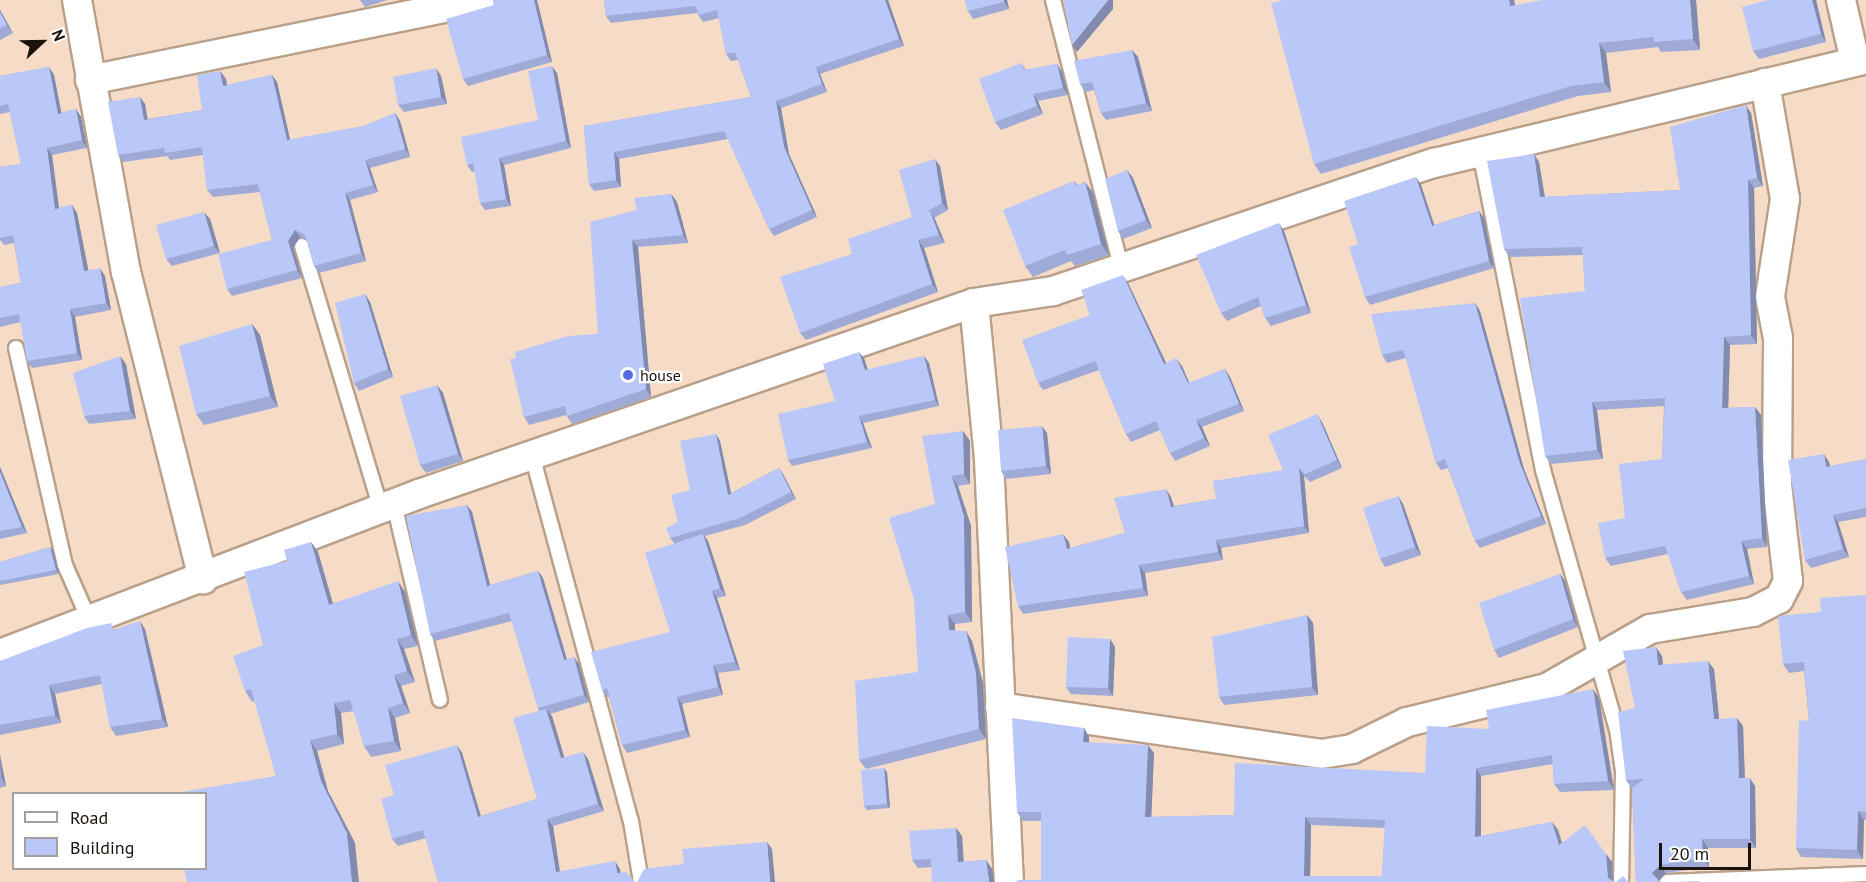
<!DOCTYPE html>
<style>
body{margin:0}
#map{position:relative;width:1866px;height:882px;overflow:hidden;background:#f6dcc6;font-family:"PT Sans",sans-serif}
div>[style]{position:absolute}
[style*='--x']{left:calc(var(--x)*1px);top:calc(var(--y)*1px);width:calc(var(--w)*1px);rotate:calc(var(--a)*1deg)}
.roads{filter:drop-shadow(2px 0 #b9a08b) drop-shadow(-2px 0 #b9a08b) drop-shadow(0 2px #b9a08b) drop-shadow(0 -2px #b9a08b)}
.service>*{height:14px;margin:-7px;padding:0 7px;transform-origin:7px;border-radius:7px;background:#fff}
.minor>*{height:28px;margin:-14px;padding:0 14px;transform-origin:14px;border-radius:14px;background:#fff}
.wall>*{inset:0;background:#9fabd6}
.shaded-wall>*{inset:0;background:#828bae}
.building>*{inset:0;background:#b9c7f9}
.dots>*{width:16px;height:16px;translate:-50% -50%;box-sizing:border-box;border:3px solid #fff;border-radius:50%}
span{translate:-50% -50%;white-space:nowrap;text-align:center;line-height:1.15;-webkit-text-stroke:4.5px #fff;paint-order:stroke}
.poi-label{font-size:16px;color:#1b120a}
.left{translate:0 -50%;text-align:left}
.legend{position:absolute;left:12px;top:792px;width:195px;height:78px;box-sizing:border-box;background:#fff;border:2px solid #a4a09d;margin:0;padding:8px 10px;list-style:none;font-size:18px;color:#1b120a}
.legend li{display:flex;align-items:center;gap:12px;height:30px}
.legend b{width:30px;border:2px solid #a4a09d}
.north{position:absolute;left:12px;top:12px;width:60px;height:60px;-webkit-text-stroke:4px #fff;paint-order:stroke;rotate:68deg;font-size:16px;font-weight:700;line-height:24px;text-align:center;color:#1b120a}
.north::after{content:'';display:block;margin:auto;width:21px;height:27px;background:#1b120a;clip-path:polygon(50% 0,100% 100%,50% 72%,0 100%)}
.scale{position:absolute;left:1659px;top:843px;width:92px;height:27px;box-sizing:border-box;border:3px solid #1b120a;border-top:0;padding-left:8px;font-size:18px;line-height:21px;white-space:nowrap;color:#1b120a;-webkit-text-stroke:4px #fff;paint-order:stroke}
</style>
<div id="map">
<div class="roads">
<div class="service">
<i style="--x:1053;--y:0;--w:276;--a:75.7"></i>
<i style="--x:1480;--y:152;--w:324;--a:78.8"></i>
<i style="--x:1543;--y:470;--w:269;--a:74.1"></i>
<i style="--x:1617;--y:729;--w:42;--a:81.9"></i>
<i style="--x:1623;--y:771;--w:111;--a:91"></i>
<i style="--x:302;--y:246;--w:275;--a:73.3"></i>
<i style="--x:16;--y:348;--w:222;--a:77.3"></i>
<i style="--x:65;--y:565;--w:62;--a:66.3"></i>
<i style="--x:532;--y:455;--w:379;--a:74.9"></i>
<i style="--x:631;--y:821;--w:62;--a:80.7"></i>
<i style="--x:394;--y:504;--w:201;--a:76.8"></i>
<i style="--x:1667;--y:882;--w:199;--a:-2.3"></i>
</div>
<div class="minor">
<i style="--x:77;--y:0;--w:276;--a:79.8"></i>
<i style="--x:126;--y:272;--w:317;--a:75.9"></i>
<i style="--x:1841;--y:0;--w:63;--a:77.1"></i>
<i style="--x:90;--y:80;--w:401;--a:-11.5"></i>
<i style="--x:974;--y:303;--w:80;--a:-8.6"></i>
<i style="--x:1053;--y:291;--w:402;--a:-18.6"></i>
<i style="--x:1434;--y:163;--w:444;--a:-13.5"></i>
<i style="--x:0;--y:654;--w:449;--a:-20.9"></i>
<i style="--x:419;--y:494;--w:587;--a:-18.99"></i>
<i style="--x:974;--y:303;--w:158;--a:84.5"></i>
<i style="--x:989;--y:460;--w:422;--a:87.3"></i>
<i style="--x:1000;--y:707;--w:324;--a:8.3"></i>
<i style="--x:1321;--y:754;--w:31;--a:-9"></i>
<i style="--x:1352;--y:749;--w:61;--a:-26.1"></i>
<i style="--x:1407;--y:722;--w:144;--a:-13.7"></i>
<i style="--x:1547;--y:688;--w:119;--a:-29.8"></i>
<i style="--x:1650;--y:629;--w:104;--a:-9.4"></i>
<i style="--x:1753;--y:612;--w:29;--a:-27"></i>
<i style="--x:1779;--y:599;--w:20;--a:-63"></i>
<i style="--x:1788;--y:581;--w:98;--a:-96.5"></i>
<i style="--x:1777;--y:484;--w:146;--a:-89.6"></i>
<i style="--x:1778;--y:338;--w:42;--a:-101"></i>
<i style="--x:1770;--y:297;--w:99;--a:-81.3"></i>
<i style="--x:1785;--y:199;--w:118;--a:-99.8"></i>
</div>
</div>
<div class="wall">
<i style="clip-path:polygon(360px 0,388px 0,365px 7px)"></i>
<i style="clip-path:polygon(493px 0,537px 0,552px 62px,468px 86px,463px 79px,494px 5px)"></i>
<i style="clip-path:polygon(604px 0,888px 0,904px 46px,820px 74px,827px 92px,781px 108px,789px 154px,817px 217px,774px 236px,769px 229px,728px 139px,619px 159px,621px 187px,594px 191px,589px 184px,584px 126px,751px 97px,738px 60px,731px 61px,726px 54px,719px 18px,703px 22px,697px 13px,611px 23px,606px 16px)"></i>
<i style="clip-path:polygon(965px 0,1007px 0,1009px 9px,973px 19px,968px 11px)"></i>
<i style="clip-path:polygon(1284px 0,1514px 0,1515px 5px,1696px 0,1700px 50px,1661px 52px,1658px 47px,1606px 53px,1611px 92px,1578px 96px,1321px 174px,1314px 164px)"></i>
<i style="clip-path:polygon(1768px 0,1816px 0,1826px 42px,1759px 59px,1753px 51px)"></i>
<i style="clip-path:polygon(0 10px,13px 33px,0 40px)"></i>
<i style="clip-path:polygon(1132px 50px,1138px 57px,1152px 111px,1106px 120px,1101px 113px,1094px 90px,1086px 92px,1080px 84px)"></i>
<i style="clip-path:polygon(1021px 63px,1026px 70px,1057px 64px,1062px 72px,1068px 95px,1038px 101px,1043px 114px,1001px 130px,995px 122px)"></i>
<i style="clip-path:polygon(49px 67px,54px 75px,61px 113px,76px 109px,81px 117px,87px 148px,52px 155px,59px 208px,72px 205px,77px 213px,88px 270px,105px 276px,111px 310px,75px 317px,82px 360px,32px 368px,27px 361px,21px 322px,0 327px,0 287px,21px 283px,14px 243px,4px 245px,0 240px,0 167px,21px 164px,10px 112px,0 114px,0 76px)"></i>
<i style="clip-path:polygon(220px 71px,226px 79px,227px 85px,272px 75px,277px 82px,290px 140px,364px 126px,395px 113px,400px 121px,410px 157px,370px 168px,378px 192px,350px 200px,366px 261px,319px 273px,314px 266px,307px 241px,300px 237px,293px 248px,302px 278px,232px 296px,227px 289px,272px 240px,260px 192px,213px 197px,207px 190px,203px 155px,170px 160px,167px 156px,123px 162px,118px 155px,140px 97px,145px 104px,147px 119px,202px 110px)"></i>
<i style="clip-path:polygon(557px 73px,571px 148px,504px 165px,511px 206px,485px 210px,480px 203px,475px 171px,472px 172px,467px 165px,538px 120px)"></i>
<i style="clip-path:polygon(441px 76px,447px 104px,404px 112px,398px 105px)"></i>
<i style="clip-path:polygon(1751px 113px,1763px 186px,1754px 188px,1757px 344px,1730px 345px,1728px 408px,1755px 407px,1761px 415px,1767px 547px,1747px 549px,1754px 584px,1687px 600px,1681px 592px,1668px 554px,1611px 566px,1605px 558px,1625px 518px,1662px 459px,1664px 406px,1597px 410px,1603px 459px,1551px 464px,1545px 456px,1585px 291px,1583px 255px,1510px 257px,1504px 249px,1534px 154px,1539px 162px,1545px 197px,1680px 190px)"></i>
<i style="clip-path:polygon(940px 166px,948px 210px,934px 218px,945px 243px,924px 248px,938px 292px,806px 340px,800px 333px,852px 254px,912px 217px)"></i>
<i style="clip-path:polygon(1127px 170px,1133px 178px,1152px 228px,1123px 239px,1118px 231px)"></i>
<i style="clip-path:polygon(1416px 177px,1421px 185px,1434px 225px,1479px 211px,1484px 218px,1494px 268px,1370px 305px,1365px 297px,1358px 244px)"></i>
<i style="clip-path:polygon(1074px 181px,1078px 185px,1085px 182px,1093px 193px,1109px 255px,1075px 266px,1071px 261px,1033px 277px,1025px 266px)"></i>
<i style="clip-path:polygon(671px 194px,677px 202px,688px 243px,638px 247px,651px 397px,572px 424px,566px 415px,529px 425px,524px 417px,516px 358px,598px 334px,637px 210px)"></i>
<i style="clip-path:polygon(210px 219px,220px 253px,172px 266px,166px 259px)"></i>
<i style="clip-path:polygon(1284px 231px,1311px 313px,1271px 326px,1265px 318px,1261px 306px,1227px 321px,1221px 313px)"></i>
<i style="clip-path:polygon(1128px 283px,1166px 363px,1182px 366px,1189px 383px,1225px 369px,1230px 377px,1244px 411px,1202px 427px,1210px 446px,1175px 461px,1170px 453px,1160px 430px,1131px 442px,1126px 434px,1099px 370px,1043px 390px,1038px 383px,1090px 315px)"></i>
<i style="clip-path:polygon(365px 294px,370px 302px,393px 377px,359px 391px,354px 383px)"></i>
<i style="clip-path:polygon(1475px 303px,1480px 311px,1524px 469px,1546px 524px,1480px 548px,1475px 541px,1448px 468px,1441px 470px,1436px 463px,1406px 358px,1387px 363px,1382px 355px)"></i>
<i style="clip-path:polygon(252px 324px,260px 335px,278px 407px,204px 425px,196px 414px)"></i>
<i style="clip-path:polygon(924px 356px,929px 363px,939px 406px,863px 423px,872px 448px,792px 466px,788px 460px,835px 401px,864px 358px,867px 370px)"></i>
<i style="clip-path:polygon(126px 364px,136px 419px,89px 424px,84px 416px)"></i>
<i style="clip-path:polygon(437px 385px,443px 393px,463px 461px,426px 473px,420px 465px)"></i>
<i style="clip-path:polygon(1322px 422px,1342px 468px,1310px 482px,1304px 476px,1309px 533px,1221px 548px,1223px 560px,1145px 573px,1148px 596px,1023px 614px,1018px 606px,1069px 542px,1070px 548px,1125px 533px,1171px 497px,1174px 506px,1216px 499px,1283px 470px)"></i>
<i style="clip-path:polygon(963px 431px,970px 441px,970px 484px,958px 486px,971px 526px,972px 622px,955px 624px,955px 631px,966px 631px,972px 641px,983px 683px,986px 739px,866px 769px,859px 760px,918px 672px,935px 504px)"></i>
<i style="clip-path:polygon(1047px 433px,1051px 474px,1006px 479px,1001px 471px)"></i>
<i style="clip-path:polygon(716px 434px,720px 441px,731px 493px,779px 468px,783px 474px,796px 499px,745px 525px,705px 536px,708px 541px,726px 596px,717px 598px,740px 670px,718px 673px,723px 695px,682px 704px,690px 737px,627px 753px,622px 745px,609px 697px,607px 697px,602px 690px,670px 632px,674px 543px,670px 538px,678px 522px,690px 490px)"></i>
<i style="clip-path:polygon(1866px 459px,1866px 517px,1838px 522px,1849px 557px,1811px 568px,1805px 560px,1829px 462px,1830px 466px)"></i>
<i style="clip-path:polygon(0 467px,27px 533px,0 539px)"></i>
<i style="clip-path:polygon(1398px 496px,1403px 504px,1421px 555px,1385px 567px,1380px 559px)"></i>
<i style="clip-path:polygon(467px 505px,472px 512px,490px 585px,538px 571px,543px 578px,567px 659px,579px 664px,589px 702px,550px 714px,552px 716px,564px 758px,588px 759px,604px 811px,553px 826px,560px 871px,620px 869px,438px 882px,426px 838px,398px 846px,392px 839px,394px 795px,457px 745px,462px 753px,481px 816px,537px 799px,539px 711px,538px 708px,512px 621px,435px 641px,430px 634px)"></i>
<i style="clip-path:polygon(311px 542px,318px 552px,333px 603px,405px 592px,418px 646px,404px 649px,415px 682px,401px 686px,410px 713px,395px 718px,401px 751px,371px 757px,364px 746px,354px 711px,341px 713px,344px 744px,317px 751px,328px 791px,355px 843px,276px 776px,255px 701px,252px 702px,245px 691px,263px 645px,287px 561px)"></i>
<i style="clip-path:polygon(50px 547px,53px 551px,59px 574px,0 585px,0 562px)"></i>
<i style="clip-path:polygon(1560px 574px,1565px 581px,1578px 627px,1499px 658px,1494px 650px)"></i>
<i style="clip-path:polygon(1866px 595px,1866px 820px,1864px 820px,1863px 859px,1801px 857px,1796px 848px,1809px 721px,1804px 671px,1789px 673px,1783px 664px,1821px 612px)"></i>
<i style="clip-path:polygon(1307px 615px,1313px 623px,1318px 695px,1224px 705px,1219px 697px)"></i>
<i style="clip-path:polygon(115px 629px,145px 629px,168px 727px,116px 736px,110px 727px,102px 684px,55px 694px,61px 723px,0 735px,0 661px)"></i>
<i style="clip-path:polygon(1110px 639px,1115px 647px,1113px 696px,1071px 694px,1066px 687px)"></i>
<i style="clip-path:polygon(1662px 656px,1663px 665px,1714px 669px,1719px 719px,1743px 726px,1745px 778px,1755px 786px,1756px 848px,1708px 848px,1709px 867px,1666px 873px,1659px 881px,1636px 882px,1632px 789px,1626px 780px,1635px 708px)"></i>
<i style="clip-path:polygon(evenodd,1599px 698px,1614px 790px,1560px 792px,1554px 784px,1553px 764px,1481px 776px,1481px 836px,1552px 822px,1558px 830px,1562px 843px,1606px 854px,1612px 862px,1613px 881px,1041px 880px,1041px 821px,1023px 821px,1017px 812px,1084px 728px,1089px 737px,1089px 743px,1154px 753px,1151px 817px,1234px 815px,1425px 773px,1489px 729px,1599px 698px,1311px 825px,1385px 828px,1382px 876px,1310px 876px,1311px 825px)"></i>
<i style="clip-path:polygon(0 755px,6px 786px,0 788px)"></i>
<i style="clip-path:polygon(887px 772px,890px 808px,867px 810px,864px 806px)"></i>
<i style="clip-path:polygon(956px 828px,962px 836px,964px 862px,986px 860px,992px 869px,932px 867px,918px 868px,912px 860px)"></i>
</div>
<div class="shaded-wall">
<i style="clip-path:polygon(534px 0,537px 0,552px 62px,547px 55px)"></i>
<i style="clip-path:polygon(885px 0,888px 0,904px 46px,899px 39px)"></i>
<i style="clip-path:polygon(1004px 0,1007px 0,1009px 9px,1004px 2px)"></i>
<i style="clip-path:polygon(1108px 0,1113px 0,1113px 9px,1077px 52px,1072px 45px)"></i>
<i style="clip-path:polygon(1509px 0,1514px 0,1517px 16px,1510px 6px)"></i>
<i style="clip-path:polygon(1690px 0,1696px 0,1700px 50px,1693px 39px)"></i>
<i style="clip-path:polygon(1812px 0,1816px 0,1826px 42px,1821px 34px)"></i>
<i style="clip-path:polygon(0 10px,13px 33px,7px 25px,0 12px)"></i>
<i style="clip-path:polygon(1599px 43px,1606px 53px,1611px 92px,1604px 82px)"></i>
<i style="clip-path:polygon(1132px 50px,1138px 57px,1152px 111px,1146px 103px)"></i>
<i style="clip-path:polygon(1057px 64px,1062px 72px,1068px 95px,1063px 88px)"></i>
<i style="clip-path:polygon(552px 66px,557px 73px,571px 148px,566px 141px)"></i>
<i style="clip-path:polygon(49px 67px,54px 75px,63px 121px,58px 114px)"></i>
<i style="clip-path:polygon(816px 67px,820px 74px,827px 92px,822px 84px)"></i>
<i style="clip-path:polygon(436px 68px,441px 76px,447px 104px,441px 97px)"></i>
<i style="clip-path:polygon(220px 71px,226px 79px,228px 93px,223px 86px)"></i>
<i style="clip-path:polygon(272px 75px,277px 82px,292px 148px,287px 140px)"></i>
<i style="clip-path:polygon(1033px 94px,1038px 101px,1043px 114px,1037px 106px)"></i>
<i style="clip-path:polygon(140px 97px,145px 104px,149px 127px,144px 120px)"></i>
<i style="clip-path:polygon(776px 101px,781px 108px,789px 154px,817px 217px,812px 210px,784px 147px)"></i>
<i style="clip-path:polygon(1746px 105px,1751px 113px,1763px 186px,1757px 178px)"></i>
<i style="clip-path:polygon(76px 109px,81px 117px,87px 148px,82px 140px)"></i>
<i style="clip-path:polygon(395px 113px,400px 121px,410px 157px,405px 149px)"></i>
<i style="clip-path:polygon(47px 148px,52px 155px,60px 216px,55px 209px)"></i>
<i style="clip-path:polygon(614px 152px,619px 159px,621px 187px,616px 180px)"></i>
<i style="clip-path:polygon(1534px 154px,1539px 162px,1546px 205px,1540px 197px)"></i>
<i style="clip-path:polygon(499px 158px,504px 165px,511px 206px,506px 199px)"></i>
<i style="clip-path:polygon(935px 159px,940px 166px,948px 210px,942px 203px)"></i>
<i style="clip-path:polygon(365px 160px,370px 168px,378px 192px,373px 185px)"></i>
<i style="clip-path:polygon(1127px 170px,1133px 178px,1152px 228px,1146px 220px)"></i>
<i style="clip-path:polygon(1416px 177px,1421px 185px,1437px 233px,1432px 226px)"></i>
<i style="clip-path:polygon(1748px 180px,1754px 188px,1757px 344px,1751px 335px)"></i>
<i style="clip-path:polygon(1085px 182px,1093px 193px,1109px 255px,1101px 244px)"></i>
<i style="clip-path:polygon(345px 193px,350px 200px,366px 261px,361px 253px)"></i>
<i style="clip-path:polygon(671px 194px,677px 202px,688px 243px,683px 235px)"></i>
<i style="clip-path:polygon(72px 205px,77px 213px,90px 278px,84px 271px)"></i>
<i style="clip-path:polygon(930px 211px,935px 219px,945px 243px,939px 235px)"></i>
<i style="clip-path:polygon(1479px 211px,1484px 218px,1494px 268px,1489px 261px)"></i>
<i style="clip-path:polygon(204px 212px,210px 219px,220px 253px,214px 246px)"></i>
<i style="clip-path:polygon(1279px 223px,1284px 231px,1311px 313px,1306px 305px)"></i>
<i style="clip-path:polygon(295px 230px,300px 237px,293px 248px,302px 278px,297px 270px,288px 241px)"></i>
<i style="clip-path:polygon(632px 240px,638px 247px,651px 397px,646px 389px)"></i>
<i style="clip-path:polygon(918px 240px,924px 248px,938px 292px,932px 284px)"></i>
<i style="clip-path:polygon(100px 268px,105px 276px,111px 310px,106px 303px)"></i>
<i style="clip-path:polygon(1123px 275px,1128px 283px,1170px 371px,1164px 364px)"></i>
<i style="clip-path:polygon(365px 294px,370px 302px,393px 377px,388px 369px)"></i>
<i style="clip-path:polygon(1475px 303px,1480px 311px,1524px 469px,1546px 524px,1541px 516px,1519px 461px)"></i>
<i style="clip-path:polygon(70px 309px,75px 317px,82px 360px,77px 353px)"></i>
<i style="clip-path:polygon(252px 324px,260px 335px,278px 407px,270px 396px)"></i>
<i style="clip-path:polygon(1724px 337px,1730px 345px,1728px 416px,1722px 408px)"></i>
<i style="clip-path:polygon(859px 352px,864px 358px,870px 376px,865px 370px)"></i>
<i style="clip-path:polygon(120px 356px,126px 364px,136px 419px,130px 411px)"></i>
<i style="clip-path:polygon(924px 356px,929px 363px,939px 406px,935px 400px)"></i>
<i style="clip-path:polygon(1176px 358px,1182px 366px,1193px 391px,1188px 383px)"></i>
<i style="clip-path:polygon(1225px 369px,1230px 377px,1244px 411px,1239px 404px)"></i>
<i style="clip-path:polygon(437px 385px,443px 393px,463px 461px,458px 454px)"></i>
<i style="clip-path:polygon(1592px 402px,1597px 410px,1603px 459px,1597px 450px)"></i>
<i style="clip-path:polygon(1755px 407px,1761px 415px,1767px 547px,1762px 538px)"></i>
<i style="clip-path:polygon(1317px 414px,1322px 422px,1342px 468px,1337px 460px)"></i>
<i style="clip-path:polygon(859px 416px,863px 423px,872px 448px,867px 442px)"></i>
<i style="clip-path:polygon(1196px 420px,1202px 427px,1210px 446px,1204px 438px)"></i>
<i style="clip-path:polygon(1042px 426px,1047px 433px,1051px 474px,1046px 466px)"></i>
<i style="clip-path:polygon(963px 431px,970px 441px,970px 484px,964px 474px)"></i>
<i style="clip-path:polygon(716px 434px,720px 441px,733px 502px,728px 495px)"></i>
<i style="clip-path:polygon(1824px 454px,1829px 462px,1832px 474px,1826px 467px)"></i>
<i style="clip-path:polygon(0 467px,27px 533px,22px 527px,0 472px)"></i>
<i style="clip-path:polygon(779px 468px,783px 474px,796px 499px,791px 492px)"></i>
<i style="clip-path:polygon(1299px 468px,1304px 476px,1309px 533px,1304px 526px)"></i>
<i style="clip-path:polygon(952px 476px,958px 486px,971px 526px,972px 622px,965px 612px)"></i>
<i style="clip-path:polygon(1166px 489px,1171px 497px,1176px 514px,1171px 507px)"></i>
<i style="clip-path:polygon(1398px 496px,1403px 504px,1421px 555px,1415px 547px)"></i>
<i style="clip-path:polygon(467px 505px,472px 512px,492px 593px,487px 586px)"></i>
<i style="clip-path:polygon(1833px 515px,1838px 522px,1849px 557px,1843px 549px)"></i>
<i style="clip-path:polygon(703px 534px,708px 541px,726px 596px,720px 588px)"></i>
<i style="clip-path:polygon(1063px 534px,1069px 542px,1072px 557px,1067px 549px)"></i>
<i style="clip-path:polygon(1216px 540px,1221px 548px,1223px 560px,1218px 552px)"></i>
<i style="clip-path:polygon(1741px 541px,1747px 549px,1754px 584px,1749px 576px)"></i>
<i style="clip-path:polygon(311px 542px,318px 552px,336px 615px,329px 605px)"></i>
<i style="clip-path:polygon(50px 547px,53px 551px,59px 574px,56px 570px)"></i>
<i style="clip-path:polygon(1139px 565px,1145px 573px,1148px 596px,1143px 588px)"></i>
<i style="clip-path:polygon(538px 571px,543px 578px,569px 667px,564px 660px)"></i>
<i style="clip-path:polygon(1560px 574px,1565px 581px,1578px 627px,1573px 619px)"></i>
<i style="clip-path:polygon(398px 581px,405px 592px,418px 646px,411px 635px)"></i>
<i style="clip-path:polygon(712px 591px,717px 598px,740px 670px,735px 662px)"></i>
<i style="clip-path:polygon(948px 615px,955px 624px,955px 640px,949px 630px)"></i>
<i style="clip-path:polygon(1307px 615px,1313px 623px,1318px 695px,1312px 687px)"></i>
<i style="clip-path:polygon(140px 621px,145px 629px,168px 727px,162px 719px)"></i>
<i style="clip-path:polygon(966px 631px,972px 641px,983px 683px,986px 739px,979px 729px)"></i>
<i style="clip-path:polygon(397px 639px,404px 649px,415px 682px,407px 671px)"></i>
<i style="clip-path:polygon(1110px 639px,1115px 647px,1113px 696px,1108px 688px)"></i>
<i style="clip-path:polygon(1656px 647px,1662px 656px,1664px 674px,1658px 665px)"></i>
<i style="clip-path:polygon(574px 657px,579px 664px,589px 702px,584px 695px)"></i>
<i style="clip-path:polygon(1708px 661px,1714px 669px,1720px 728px,1714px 719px)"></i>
<i style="clip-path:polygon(713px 665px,718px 673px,723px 695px,718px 687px)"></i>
<i style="clip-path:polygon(394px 675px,401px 686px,410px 713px,403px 703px)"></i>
<i style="clip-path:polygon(49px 685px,55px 694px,61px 723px,55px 715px)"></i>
<i style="clip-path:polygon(1593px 689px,1599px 698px,1614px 790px,1608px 781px)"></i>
<i style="clip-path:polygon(677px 697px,682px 704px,690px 737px,685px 730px)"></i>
<i style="clip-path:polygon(334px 703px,341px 713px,344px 744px,337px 734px)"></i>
<i style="clip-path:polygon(388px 708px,395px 718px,401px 751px,394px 741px)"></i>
<i style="clip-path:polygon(546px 709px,552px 716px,567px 766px,561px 758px)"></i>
<i style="clip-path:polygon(1737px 718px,1743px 726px,1745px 787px,1739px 778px)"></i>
<i style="clip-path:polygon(1084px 728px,1089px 737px,1089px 751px,1083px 742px)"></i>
<i style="clip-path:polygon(310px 740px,317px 751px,328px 791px,355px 843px,359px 882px,352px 882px,321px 781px)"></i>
<i style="clip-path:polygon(457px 745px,462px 753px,483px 824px,478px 817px)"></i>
<i style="clip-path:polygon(1148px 745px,1154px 753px,1151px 825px,1145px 817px)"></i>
<i style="clip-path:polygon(583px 752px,588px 759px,604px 811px,598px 804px)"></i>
<i style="clip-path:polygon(0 755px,6px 786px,1px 778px)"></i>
<i style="clip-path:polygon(884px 768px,887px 772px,890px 808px,887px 804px)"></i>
<i style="clip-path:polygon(1476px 768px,1481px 776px,1481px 846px,1475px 837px)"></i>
<i style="clip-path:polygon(1750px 778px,1755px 786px,1756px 848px,1750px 839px)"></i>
<i style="clip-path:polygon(1858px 811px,1864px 820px,1863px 859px,1857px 850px)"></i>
<i style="clip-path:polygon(1305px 817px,1311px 825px,1310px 882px,1304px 876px)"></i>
<i style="clip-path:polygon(547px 819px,553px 826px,561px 880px,556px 872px)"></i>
<i style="clip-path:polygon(1552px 822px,1558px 830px,1565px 853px,1559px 845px)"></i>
<i style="clip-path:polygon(956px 828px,962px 836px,964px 871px,958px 862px)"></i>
<i style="clip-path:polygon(1702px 839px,1708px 848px,1709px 867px,1703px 858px)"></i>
<i style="clip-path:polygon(767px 842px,772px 849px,775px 882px,770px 882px)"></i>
<i style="clip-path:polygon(1606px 854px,1612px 862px,1613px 882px,1608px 878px)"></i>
<i style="clip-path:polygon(986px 860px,992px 869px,994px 882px,989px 882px)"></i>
<i style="clip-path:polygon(615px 861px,620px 869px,622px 881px,617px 873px)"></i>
<i style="clip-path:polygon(1660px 865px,1666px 873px,1658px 882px,1652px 873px)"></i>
</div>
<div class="building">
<i style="clip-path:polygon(493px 0,534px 0,547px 55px,463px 79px,446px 19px,494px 5px)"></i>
<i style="clip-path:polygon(604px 0,885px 0,899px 39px,816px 67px,822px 84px,776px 101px,784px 147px,812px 210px,769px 229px,724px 131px,614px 152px,616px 180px,589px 184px,584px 126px,751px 97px,735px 52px,726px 54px,717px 10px,698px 15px,696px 6px,606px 16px)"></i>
<i style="clip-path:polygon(965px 0,1004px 0,1004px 2px,968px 11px)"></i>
<i style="clip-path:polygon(1063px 0,1108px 0,1072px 45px)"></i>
<i style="clip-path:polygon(1284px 0,1509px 0,1510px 6px,1542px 0,1690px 0,1693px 39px,1654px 42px,1654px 37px,1599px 43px,1604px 82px,1571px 86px,1314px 164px,1271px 3px)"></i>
<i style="clip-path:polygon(1768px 0,1812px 0,1821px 34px,1753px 51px,1742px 7px)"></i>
<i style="clip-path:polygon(0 12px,7px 25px,0 28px)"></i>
<i style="clip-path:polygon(1132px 50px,1146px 103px,1101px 113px,1092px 82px,1080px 84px,1074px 61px)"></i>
<i style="clip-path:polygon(1021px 63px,1024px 70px,1057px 64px,1063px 88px,1033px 94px,1037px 106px,995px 122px,979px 79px)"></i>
<i style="clip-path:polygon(552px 66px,566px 141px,499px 158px,506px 199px,480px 203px,473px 163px,467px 165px,461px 137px,538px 120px,528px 71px)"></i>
<i style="clip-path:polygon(49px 67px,58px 114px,76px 109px,82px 140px,47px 148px,55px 209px,72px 205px,84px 271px,100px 268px,106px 303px,70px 309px,77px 353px,27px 361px,19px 314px,0 318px,0 287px,21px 283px,13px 235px,0 238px,0 167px,21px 164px,8px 104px,0 106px,0 76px)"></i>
<i style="clip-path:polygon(436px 68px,441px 97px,398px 105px,393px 77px)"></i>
<i style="clip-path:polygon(220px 71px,223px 86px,272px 75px,287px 140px,364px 126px,395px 113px,405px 149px,365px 160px,373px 185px,345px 193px,361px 253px,314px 266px,305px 235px,295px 230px,288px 241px,297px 270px,227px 289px,218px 254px,272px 240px,258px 184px,207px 190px,202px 147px,165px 153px,164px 148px,118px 155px,108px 102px,140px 97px,144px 120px,202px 110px,197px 75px)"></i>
<i style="clip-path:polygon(1746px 105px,1757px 178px,1748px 180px,1751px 335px,1724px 337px,1722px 408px,1755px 407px,1762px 538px,1741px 541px,1749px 576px,1681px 592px,1665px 546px,1605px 558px,1598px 523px,1625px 518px,1619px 464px,1662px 459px,1665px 398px,1592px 402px,1597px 450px,1545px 456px,1520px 298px,1585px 291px,1582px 247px,1504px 249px,1487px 161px,1534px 154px,1540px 197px,1680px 190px,1670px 127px)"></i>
<i style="clip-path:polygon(935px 159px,942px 203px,924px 213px,930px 211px,939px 235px,918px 240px,932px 284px,800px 333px,780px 277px,852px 254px,848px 239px,912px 217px,899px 170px)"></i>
<i style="clip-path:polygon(1127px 170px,1146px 220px,1118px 231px,1105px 179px)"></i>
<i style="clip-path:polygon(1416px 177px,1432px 226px,1479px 211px,1489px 261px,1365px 297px,1349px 247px,1358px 244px,1344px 201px)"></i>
<i style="clip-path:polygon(1074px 181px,1076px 186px,1085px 182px,1101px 244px,1067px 255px,1065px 250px,1025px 266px,1003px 210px)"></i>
<i style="clip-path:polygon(671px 194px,683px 235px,632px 240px,646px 389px,567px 416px,565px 406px,524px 417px,510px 359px,516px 358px,515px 352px,568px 336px,598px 334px,590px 222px,637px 210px,634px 198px)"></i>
<i style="clip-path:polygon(204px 212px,214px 246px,166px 259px,156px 225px)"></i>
<i style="clip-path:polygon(1279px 223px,1306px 305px,1265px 318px,1258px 297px,1221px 313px,1196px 255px)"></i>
<i style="clip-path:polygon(1123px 275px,1164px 364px,1176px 358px,1188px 383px,1225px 369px,1239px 404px,1196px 420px,1204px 438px,1170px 453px,1156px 421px,1126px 434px,1095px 361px,1038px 383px,1022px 340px,1090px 315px,1081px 290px)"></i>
<i style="clip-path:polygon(365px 294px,388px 369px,354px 383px,335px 303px)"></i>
<i style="clip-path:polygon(1475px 303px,1519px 461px,1541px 516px,1475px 541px,1445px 459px,1436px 463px,1403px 350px,1382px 355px,1371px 314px)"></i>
<i style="clip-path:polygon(252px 324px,270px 396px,196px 414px,179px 346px)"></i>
<i style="clip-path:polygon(859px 352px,865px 370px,924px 356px,935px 400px,859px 416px,867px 442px,788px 460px,778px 414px,835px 401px,823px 364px)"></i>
<i style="clip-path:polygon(120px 356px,130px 411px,84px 416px,73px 373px)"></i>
<i style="clip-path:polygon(437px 385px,458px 454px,420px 465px,400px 396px)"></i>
<i style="clip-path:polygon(1317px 414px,1337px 460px,1305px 474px,1299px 468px,1304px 526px,1216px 540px,1218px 552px,1139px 565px,1143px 588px,1018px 606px,1005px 547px,1063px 534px,1067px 549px,1125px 533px,1114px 498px,1166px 489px,1171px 507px,1216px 499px,1213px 481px,1283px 470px,1268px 435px)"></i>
<i style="clip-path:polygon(1042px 426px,1046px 466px,1001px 471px,998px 430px)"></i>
<i style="clip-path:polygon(963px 431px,964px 474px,952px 476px,964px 516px,965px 612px,948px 615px,949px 630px,966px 631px,976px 673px,979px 729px,859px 760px,855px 681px,918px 672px,914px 599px,889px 518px,935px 504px,922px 436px)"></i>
<i style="clip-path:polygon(716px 434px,728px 495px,779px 468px,791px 492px,740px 518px,670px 538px,666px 528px,678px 522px,671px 495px,690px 490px,680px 441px)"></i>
<i style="clip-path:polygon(1824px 454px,1826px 467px,1866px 459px,1866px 508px,1833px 515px,1843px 549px,1805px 560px,1788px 460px)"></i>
<i style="clip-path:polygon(0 472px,22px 527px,0 531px)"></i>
<i style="clip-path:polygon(1398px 496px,1415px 547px,1380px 559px,1363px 508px)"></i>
<i style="clip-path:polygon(467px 505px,487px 586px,538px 571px,564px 660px,574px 657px,584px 695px,538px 708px,509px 613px,430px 634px,406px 516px)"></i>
<i style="clip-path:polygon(703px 534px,720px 588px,712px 591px,735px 662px,713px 665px,718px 687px,677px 697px,685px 730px,622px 745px,607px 688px,602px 690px,591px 652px,670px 632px,645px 553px)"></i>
<i style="clip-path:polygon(311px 542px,329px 605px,398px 581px,411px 635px,397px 639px,407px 671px,394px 675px,403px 703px,388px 708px,394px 741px,364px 746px,350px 700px,334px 703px,337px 734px,310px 740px,321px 781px,347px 833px,352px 882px,187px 882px,184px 868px,206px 868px,206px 794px,170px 794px,276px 776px,251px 689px,245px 691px,233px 656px,263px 645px,244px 572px,287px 561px,284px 550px)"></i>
<i style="clip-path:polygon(50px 547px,56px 570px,0 581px,0 562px)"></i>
<i style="clip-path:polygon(1560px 574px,1573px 619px,1494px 650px,1479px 603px)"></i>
<i style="clip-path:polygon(1866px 595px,1866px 812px,1858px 811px,1857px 850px,1796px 848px,1799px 720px,1809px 721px,1804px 662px,1783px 664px,1778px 616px,1821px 612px,1820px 598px)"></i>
<i style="clip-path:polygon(1307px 615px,1312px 687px,1219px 697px,1212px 637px)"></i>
<i style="clip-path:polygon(140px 621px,162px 719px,110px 727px,100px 675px,49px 685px,55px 715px,0 725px,0 661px,87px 628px,111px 623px,113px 630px)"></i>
<i style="clip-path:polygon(1068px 637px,1110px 639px,1108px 688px,1066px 687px)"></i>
<i style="clip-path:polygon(1656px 647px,1658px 665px,1708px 661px,1714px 719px,1737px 718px,1739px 778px,1750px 778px,1750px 839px,1702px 839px,1703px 858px,1660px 865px,1652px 873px,1660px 882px,1636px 882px,1632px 788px,1644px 779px,1626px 780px,1618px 712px,1635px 708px,1623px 651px)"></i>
<i style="clip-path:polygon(evenodd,1593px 689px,1608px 781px,1554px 784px,1552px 755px,1476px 768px,1475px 837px,1552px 822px,1559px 845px,1585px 825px,1606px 854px,1608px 878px,1615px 882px,1016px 882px,1018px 880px,1041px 880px,1041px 812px,1017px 812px,1012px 718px,1084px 728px,1083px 742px,1148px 745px,1145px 817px,1234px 815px,1235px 763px,1425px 773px,1427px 726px,1489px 729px,1486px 710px,1593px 689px,1305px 817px,1385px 820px,1382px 876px,1304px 876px,1305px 817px)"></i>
<i style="clip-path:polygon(546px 709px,561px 758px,583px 752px,598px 804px,547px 819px,556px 872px,615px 861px,617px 873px,626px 872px,635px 882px,438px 882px,423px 830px,392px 839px,381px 799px,394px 795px,385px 765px,457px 745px,478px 817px,537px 799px,513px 718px)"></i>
<i style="clip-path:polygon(884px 768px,887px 804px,864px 806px,861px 770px)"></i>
<i style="clip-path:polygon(956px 828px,958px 862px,986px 860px,989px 882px,932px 882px,931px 859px,912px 860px,909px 831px)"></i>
<i style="clip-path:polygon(767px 842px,770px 882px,637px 882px,644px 869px,684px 864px,682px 849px)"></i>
<i style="clip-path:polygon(1623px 876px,1628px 882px,1616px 882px)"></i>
<i style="clip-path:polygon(1699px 881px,1699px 882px,1674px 882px)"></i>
</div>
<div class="dots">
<i style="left:628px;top:375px;background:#576be1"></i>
</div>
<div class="poi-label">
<span class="left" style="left:640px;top:375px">house</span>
</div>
<ul class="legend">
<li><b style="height:8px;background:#fff"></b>Road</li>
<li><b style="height:16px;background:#b9c7f9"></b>Building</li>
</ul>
<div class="north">N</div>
<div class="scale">20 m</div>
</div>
